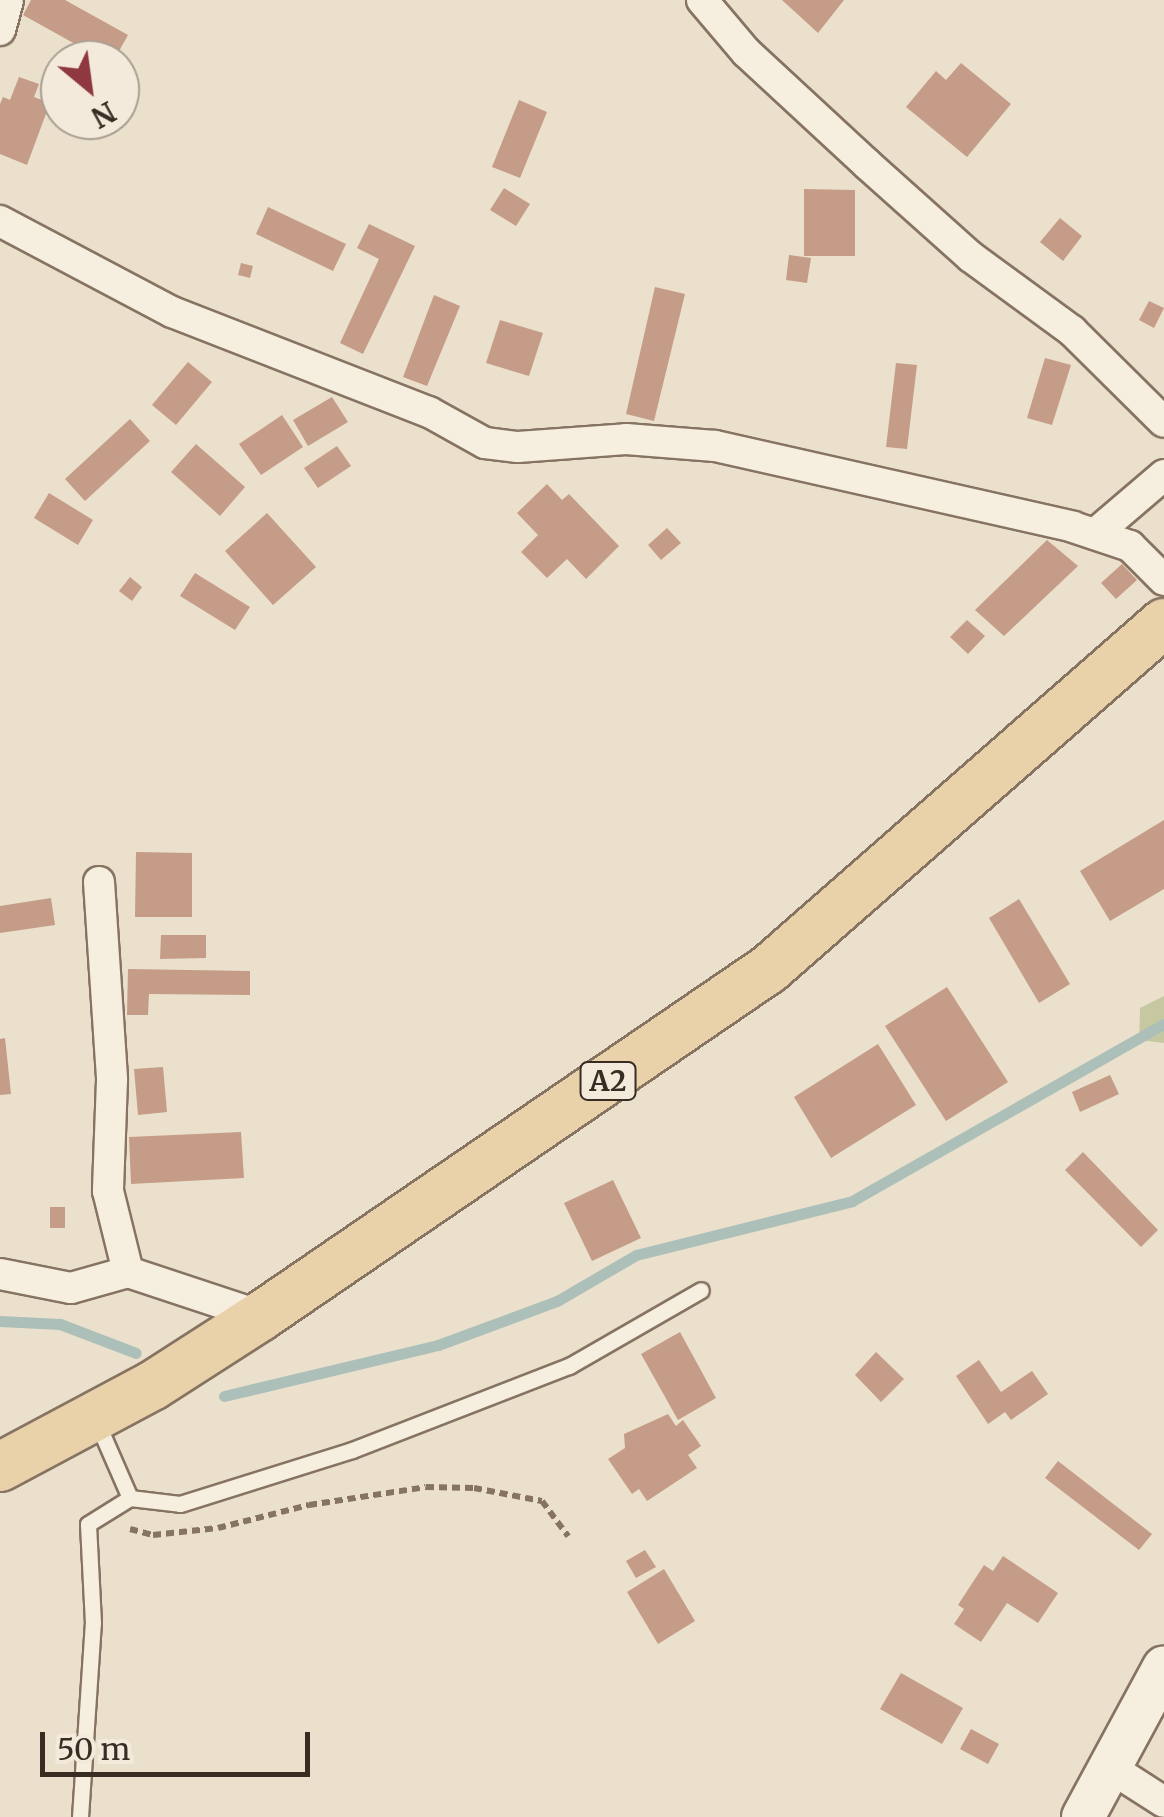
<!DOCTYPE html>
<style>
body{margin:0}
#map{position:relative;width:1164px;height:1817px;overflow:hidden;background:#ebe0cc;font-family:Merriweather,serif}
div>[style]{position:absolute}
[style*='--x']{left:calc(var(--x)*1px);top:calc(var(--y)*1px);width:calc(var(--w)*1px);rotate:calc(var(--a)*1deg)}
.green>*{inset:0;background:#c6c8a1}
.stream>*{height:11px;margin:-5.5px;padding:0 5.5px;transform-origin:5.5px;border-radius:5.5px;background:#acc0b9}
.building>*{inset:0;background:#c59c87}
.path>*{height:6px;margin-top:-3px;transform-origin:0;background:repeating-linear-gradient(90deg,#867362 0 8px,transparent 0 13px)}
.roads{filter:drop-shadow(2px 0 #867362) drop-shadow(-2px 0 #867362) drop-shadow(0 2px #867362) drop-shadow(0 -2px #867362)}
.lane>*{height:15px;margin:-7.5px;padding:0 7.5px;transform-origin:7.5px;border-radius:7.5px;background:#f6eedf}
.street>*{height:30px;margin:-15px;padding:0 15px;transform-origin:15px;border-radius:15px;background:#f6eedf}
.secondary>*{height:42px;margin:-21px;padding:0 21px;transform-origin:21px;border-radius:21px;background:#f6eedf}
.primary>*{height:48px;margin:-24px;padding:0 24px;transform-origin:24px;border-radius:24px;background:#e9d1aa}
span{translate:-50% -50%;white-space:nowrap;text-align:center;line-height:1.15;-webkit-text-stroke:8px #f3eadb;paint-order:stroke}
.shield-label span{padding:2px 8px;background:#f3eadb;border:2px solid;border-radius:8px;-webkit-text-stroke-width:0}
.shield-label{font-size:28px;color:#392c23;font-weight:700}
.north{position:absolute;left:40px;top:40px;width:100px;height:100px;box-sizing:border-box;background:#f3eadb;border:2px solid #a99e91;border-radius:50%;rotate:151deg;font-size:28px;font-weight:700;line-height:40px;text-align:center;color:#392c23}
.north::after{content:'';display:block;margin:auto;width:35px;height:45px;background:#8f383f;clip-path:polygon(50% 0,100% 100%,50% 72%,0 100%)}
.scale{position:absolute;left:40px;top:1732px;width:270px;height:45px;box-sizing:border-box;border:5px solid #392c23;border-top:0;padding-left:12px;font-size:30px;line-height:35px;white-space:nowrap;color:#392c23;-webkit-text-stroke:8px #f3eadb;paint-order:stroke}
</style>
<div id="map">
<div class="green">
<i style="clip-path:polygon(1164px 996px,1164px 1043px,1139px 1040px,1140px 1008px)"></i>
</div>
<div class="stream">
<i style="--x:0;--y:1321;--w:60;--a:2.9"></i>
<i style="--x:60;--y:1324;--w:81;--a:20.9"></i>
<i style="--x:224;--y:1396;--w:220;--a:-13.4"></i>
<i style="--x:438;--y:1345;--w:127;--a:-20.3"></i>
<i style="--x:557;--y:1301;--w:91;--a:-30.2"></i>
<i style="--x:636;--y:1255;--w:223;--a:-14"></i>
<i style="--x:852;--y:1201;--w:359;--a:-29.6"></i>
</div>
<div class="building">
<i style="clip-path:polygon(31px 0,65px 0,128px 35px,114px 60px,104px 60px,23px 15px)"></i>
<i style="clip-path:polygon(782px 0,844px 0,818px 33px)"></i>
<i style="clip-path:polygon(961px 63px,1011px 104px,967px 157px,906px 107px,936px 71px,946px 80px)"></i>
<i style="clip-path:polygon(19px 77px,39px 84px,34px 97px,50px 103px,27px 165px,0 154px,0 104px,3px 97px,10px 100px)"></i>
<i style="clip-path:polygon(519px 100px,547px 112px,520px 178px,492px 167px)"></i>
<i style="clip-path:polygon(504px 188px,530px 204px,516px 226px,490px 210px)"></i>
<i style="clip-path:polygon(804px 189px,855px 190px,855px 256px,804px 256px)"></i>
<i style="clip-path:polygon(268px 207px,346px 244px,333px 271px,256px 234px)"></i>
<i style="clip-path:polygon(1060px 218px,1082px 236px,1063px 261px,1040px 242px)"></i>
<i style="clip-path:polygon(369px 224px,415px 246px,363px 354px,340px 343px,379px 259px,357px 248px)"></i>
<i style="clip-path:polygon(789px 255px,811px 258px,807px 283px,786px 280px)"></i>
<i style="clip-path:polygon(241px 263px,253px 266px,250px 278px,238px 275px)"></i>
<i style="clip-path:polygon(655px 287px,685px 294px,654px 421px,626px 414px)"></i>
<i style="clip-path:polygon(434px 295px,460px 306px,427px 386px,403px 377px)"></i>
<i style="clip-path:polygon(1149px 301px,1164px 308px,1154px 328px,1139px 320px)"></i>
<i style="clip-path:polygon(500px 320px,543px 333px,529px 376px,486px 363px)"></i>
<i style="clip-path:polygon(1045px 358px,1071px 365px,1052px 425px,1027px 418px)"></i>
<i style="clip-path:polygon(188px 362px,212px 382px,176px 425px,152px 405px)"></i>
<i style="clip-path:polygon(896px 363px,917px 365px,907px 449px,886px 447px)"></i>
<i style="clip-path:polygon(332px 397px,348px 422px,308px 446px,293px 420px)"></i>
<i style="clip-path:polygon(282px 415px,303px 447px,261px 475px,239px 444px)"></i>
<i style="clip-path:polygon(130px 419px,150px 441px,85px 501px,65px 479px)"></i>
<i style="clip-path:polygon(196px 444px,245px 487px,220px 516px,171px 472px)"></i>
<i style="clip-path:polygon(337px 446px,351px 466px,318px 488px,304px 468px)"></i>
<i style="clip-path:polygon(547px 484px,562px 500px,569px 494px,619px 546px,586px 579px,567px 559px,547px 578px,521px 552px,538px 535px,517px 513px)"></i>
<i style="clip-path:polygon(49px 493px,93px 520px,78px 545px,34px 518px)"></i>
<i style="clip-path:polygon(267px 513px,316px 567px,273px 605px,225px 551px)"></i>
<i style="clip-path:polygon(667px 528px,681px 543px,661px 560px,648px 545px)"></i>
<i style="clip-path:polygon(1047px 540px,1078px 566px,1004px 636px,975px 610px)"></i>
<i style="clip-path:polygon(1122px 564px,1137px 580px,1116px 599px,1101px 583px)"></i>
<i style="clip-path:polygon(195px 573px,250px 607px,235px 630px,180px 596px)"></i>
<i style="clip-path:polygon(130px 577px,142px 587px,132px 601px,119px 591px)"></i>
<i style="clip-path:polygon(967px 620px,985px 636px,968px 654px,950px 637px)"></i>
<i style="clip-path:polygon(1164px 820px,1164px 889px,1110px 921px,1080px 871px)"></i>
<i style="clip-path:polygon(136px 852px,192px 853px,192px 917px,135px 917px)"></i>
<i style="clip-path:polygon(51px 898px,55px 925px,0 933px,0 906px)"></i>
<i style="clip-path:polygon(1019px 899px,1070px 984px,1039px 1003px,989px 918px)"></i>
<i style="clip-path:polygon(161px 935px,206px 935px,206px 958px,160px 959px)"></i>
<i style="clip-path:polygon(128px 969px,250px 971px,250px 995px,149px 994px,148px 1015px,127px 1015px)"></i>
<i style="clip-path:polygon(947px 987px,1008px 1082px,946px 1121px,885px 1026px)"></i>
<i style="clip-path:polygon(5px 1038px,11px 1094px,0 1095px,0 1039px)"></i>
<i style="clip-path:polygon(878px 1044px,916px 1105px,831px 1158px,794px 1097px)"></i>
<i style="clip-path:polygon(163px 1067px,167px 1112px,138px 1115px,134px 1069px)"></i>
<i style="clip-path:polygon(1110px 1075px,1119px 1094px,1080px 1112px,1072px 1092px)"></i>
<i style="clip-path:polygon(241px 1132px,244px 1178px,131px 1184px,129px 1137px)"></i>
<i style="clip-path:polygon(1083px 1152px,1158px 1230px,1141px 1247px,1065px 1170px)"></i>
<i style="clip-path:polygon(613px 1180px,641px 1238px,592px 1261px,564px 1203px)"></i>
<i style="clip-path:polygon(50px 1207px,65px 1207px,65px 1228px,50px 1228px)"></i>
<i style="clip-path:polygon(680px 1332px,716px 1398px,678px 1420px,641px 1354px)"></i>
<i style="clip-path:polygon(876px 1352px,904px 1379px,881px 1402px,855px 1375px)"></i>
<i style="clip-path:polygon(979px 1360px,1001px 1392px,1032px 1371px,1048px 1394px,1011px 1420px,1005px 1412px,988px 1424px,956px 1376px)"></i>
<i style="clip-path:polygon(668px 1414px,676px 1426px,683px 1420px,701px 1446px,688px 1455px,697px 1468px,647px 1501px,639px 1489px,632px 1494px,608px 1459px,625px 1448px,624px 1434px)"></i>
<i style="clip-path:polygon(1058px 1461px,1152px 1534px,1139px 1550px,1045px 1478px)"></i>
<i style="clip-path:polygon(645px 1550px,656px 1567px,636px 1578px,626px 1561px)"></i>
<i style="clip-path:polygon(1003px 1556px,1058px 1593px,1038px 1623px,1007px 1603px,981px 1642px,954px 1624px,964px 1609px,958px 1605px,984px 1565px,993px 1571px)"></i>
<i style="clip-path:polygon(664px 1569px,695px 1621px,658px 1644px,627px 1592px)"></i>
<i style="clip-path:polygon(901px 1673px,963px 1708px,942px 1744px,880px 1709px)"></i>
<i style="clip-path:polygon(971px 1729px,999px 1744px,988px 1764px,960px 1749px)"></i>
</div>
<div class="path">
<i style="--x:130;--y:1529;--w:24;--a:15"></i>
<i style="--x:153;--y:1535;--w:65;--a:-6.1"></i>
<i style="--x:218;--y:1528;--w:94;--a:-14.2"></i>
<i style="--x:309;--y:1505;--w:118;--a:-8.7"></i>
<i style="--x:426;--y:1487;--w:48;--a:1.2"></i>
<i style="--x:474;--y:1488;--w:69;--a:10.8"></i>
<i style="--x:542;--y:1501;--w:44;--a:53.4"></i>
</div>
<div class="roads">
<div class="lane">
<i style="--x:96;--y:1420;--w:85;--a:66.4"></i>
<i style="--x:130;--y:1498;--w:50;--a:6.8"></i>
<i style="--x:180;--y:1504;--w:180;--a:-17.4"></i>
<i style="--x:352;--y:1450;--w:233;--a:-21.2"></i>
<i style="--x:569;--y:1366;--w:152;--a:-29.9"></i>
<i style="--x:80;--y:1817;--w:194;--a:-86.2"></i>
<i style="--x:93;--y:1623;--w:99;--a:-92.9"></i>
<i style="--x:88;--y:1524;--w:49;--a:-31.8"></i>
</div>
<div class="street">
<i style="--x:702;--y:0;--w:68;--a:49.8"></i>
<i style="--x:746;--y:52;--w:165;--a:42.8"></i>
<i style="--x:867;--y:164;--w:140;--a:41.8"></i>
<i style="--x:971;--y:257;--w:125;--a:36.2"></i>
<i style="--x:1072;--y:331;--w:129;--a:44.7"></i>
<i style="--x:0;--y:30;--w:31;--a:-75"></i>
<i style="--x:0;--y:221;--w:195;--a:27.9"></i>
<i style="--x:172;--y:312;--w:276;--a:21.3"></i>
<i style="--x:429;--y:412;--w:64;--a:29"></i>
<i style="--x:485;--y:443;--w:33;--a:7"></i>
<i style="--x:518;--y:447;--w:108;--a:-4.2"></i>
<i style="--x:626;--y:439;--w:89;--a:4.5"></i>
<i style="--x:715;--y:446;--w:367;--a:12.7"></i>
<i style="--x:1073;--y:527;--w:60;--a:18.4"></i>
<i style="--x:1130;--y:546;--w:48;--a:45"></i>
<i style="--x:1095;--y:534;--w:91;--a:-40.5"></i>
<i style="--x:99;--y:882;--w:198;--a:86.2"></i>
<i style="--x:112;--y:1080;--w:111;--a:92.1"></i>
<i style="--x:108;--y:1191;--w:83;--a:76.1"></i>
<i style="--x:0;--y:1274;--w:72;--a:11.2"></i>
<i style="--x:71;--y:1288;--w:59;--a:-15.7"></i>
<i style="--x:128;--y:1272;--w:140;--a:18.3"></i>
<i style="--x:1114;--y:1770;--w:59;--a:32.6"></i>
</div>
<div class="secondary">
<i style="--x:1083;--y:1817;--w:170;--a:-61.6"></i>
</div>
<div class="primary">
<i style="--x:0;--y:1467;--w:172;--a:-28.1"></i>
<i style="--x:152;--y:1386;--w:130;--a:-32.7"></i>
<i style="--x:261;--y:1316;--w:615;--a:-34.34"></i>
<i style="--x:769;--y:969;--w:525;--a:-41.22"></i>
</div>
</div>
<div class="shield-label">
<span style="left:608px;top:1081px">A2</span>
</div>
<div class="north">N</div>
<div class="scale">50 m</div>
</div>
